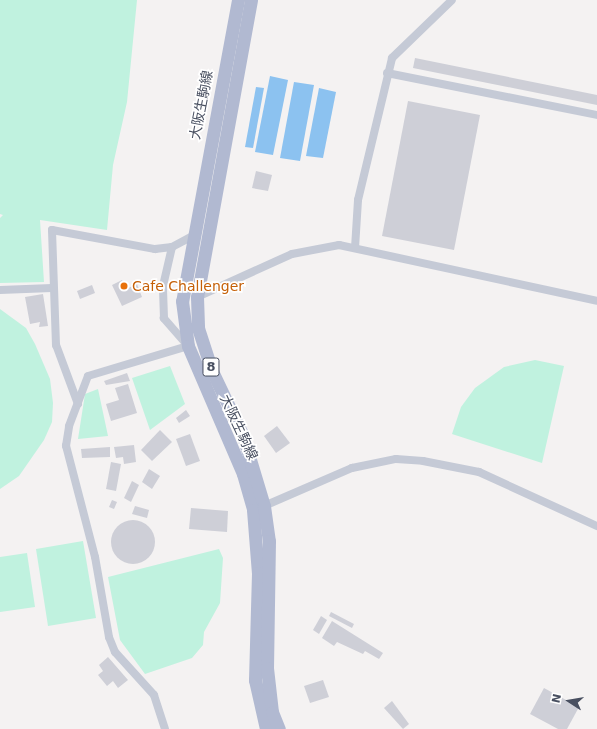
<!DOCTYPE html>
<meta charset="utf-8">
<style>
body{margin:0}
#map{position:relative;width:597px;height:729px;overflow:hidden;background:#f4f2f2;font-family:"DejaVu Sans","Noto Sans JP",sans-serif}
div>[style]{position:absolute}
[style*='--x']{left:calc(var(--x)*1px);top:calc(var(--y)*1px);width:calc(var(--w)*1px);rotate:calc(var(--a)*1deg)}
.green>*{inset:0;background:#c0f2df}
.water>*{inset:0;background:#8cc2f0}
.building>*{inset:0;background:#cecfd7}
.round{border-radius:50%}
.minor>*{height:8px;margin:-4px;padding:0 4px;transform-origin:4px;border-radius:4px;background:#c5cad6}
.primary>*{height:13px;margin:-6.5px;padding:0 6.5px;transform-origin:6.5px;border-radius:6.5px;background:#b1b9d1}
.dots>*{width:11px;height:11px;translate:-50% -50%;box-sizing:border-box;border:2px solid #fff;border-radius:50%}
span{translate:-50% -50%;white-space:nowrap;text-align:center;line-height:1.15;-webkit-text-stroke:3.5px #fff;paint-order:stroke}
.shield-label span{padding:1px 3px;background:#fff;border:1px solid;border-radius:3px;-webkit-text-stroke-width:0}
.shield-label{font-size:13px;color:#484f60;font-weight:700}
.street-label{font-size:14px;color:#484f60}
.food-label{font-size:14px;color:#c56008}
.left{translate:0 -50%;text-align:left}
.north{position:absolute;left:549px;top:681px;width:40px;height:40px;-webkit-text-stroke:3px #fff;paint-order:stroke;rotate:282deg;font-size:11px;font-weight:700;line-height:16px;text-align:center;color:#484f60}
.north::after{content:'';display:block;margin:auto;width:14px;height:18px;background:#484f60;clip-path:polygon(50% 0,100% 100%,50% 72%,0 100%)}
</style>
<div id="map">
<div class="green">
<i style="clip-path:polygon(0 0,137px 0,127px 102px,113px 165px,107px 230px,40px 220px,44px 282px,0 283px,0 218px,3px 215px,0 214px)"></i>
<i style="clip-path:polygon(0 309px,26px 328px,35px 344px,50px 379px,53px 403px,52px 422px,44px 440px,19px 476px,0 489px)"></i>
<i style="clip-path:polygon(535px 360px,564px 366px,542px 463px,452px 434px,461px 407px,475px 388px,504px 367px)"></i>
<i style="clip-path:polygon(170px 366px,185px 404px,150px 430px,132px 378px)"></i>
<i style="clip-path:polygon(98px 389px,108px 436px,78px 439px,85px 394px)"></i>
<i style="clip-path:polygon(83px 541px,96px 618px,48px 626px,36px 549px)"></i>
<i style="clip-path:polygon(219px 549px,223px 558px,220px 603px,204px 632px,203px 645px,192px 658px,145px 674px,120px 640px,108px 577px)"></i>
<i style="clip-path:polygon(27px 553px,35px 607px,0 612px,0 557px)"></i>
</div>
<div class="water">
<i style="clip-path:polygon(270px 76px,288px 80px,273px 155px,255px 152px)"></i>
<i style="clip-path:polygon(294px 82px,314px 85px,300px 161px,280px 158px)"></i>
<i style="clip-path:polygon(256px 87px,264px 88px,253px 148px,245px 147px)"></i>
<i style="clip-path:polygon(319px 88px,336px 92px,323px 158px,306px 156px)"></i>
</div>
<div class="building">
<i style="clip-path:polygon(415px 58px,597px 95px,597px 105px,413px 68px)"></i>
<i style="clip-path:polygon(408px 101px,480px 115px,454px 250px,382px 236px)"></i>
<i style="clip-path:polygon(256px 171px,272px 175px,268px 191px,252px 188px)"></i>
<i style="clip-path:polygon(122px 280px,126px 289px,137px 284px,142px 297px,122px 306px,112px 285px)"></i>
<i style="clip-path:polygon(92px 285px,95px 293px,80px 299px,77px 291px)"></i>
<i style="clip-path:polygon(43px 294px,48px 326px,39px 327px,40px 322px,30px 324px,25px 297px)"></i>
<i style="clip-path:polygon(127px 373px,130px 381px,106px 385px,104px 381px)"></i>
<i style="clip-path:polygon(128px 384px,137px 413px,111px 421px,106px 404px,119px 400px,115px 388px)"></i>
<i style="clip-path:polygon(186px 410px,190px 416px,179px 423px,176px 418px)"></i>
<i style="clip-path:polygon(277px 426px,290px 443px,276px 453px,264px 436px)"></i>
<i style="clip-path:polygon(160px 430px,172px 442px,152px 461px,141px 450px)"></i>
<i style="clip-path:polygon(190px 434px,200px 461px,186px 466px,176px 439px)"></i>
<i style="clip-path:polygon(134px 445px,136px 462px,124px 464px,123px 457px,116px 458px,114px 447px)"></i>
<i style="clip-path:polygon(110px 447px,110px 457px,82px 458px,81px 449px)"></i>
<i style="clip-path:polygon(111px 462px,121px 464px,116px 491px,106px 489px)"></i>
<i style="clip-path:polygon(149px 469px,160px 476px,152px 489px,142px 482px)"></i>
<i style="clip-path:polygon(132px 481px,139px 485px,131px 502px,124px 498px)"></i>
<i style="clip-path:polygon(112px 500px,117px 502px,114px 509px,109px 507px)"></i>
<i style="clip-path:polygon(135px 506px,149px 510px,147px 518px,132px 514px)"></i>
<i style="clip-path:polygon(191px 508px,228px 511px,227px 532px,189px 529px)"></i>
<i class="round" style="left:111px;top:520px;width:44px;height:44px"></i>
<i style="clip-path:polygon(331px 612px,354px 624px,352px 628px,329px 616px)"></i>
<i style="clip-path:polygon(321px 616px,327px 620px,319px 634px,313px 630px)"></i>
<i style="clip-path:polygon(332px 621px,383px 653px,379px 659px,365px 651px,363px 654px,337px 642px,334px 646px,322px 638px)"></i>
<i style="clip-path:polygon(108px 657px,128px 680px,118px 688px,113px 681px,107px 686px,98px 675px,103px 671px,99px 665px)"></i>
<i style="clip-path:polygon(323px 680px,329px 697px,310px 703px,304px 686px)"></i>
<i style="clip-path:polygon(544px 688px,579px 707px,567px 729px,558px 729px,530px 714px)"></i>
<i style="clip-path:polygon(392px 701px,409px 724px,403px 729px,384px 708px)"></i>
</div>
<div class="minor">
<i style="--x:387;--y:73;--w:214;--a:11.3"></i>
<i style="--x:355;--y:248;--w:48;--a:-86.4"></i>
<i style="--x:358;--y:200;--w:146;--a:-76.5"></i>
<i style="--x:392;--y:58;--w:83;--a:-44"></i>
<i style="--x:0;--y:290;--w:52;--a:-2.2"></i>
<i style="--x:197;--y:297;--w:104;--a:-24.4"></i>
<i style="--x:292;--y:254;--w:48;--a:-10.8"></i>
<i style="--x:339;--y:245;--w:264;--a:12.2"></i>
<i style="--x:78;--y:404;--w:63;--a:-110.4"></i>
<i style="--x:56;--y:345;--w:115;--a:-92"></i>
<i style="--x:52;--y:230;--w:105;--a:10.5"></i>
<i style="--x:155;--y:249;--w:17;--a:-7"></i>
<i style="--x:172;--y:247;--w:21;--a:-28"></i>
<i style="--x:264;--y:506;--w:96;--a:-23.4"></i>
<i style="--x:352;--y:468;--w:45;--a:-11.6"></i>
<i style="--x:396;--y:459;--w:27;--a:4"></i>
<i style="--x:423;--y:461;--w:57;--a:11.1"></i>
<i style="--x:479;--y:472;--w:130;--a:24.6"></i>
<i style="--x:165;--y:729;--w:36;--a:-108"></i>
<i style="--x:154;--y:695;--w:58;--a:-132.2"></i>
<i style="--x:115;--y:652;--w:16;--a:-112"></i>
<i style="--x:109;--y:637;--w:81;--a:-99.9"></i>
<i style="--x:95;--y:557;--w:115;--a:-104.6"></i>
<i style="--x:66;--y:446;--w:20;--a:-81"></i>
<i style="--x:69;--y:426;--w:53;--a:-69.2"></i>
<i style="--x:88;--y:376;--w:104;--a:-16.7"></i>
<i style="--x:188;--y:346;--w:37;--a:-131"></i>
<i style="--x:164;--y:318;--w:32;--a:-92"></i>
<i style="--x:163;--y:286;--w:40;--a:-77"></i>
</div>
<div class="primary">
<i style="--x:238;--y:0;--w:306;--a:100.5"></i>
<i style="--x:182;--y:301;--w:45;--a:82.4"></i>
<i style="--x:188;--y:346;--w:139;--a:66.7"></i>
<i style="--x:243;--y:474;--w:37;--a:74"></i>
<i style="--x:253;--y:510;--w:63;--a:85.5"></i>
<i style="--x:258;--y:573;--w:107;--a:91.6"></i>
<i style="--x:255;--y:680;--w:50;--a:77.3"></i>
<i style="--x:251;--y:0;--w:302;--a:100.3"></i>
<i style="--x:197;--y:297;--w:31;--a:88"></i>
<i style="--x:198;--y:328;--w:45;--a:72"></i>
<i style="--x:212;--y:371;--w:72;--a:64.5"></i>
<i style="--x:243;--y:436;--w:73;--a:73.3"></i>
<i style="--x:264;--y:506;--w:35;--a:82"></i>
<i style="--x:269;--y:541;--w:127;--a:90.9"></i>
<i style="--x:267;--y:668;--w:44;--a:83.5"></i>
<i style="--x:272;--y:712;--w:18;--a:68"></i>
</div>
<div class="dots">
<i style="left:124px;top:286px;background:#e8710a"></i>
</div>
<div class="shield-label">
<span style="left:211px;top:367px">8</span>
</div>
<div class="street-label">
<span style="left:201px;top:105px;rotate:-79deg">大阪生駒線</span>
<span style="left:239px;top:427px;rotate:65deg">大阪生駒線</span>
</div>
<div class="food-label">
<span class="left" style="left:132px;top:286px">Cafe Challenger</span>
</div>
<div class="north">N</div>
</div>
